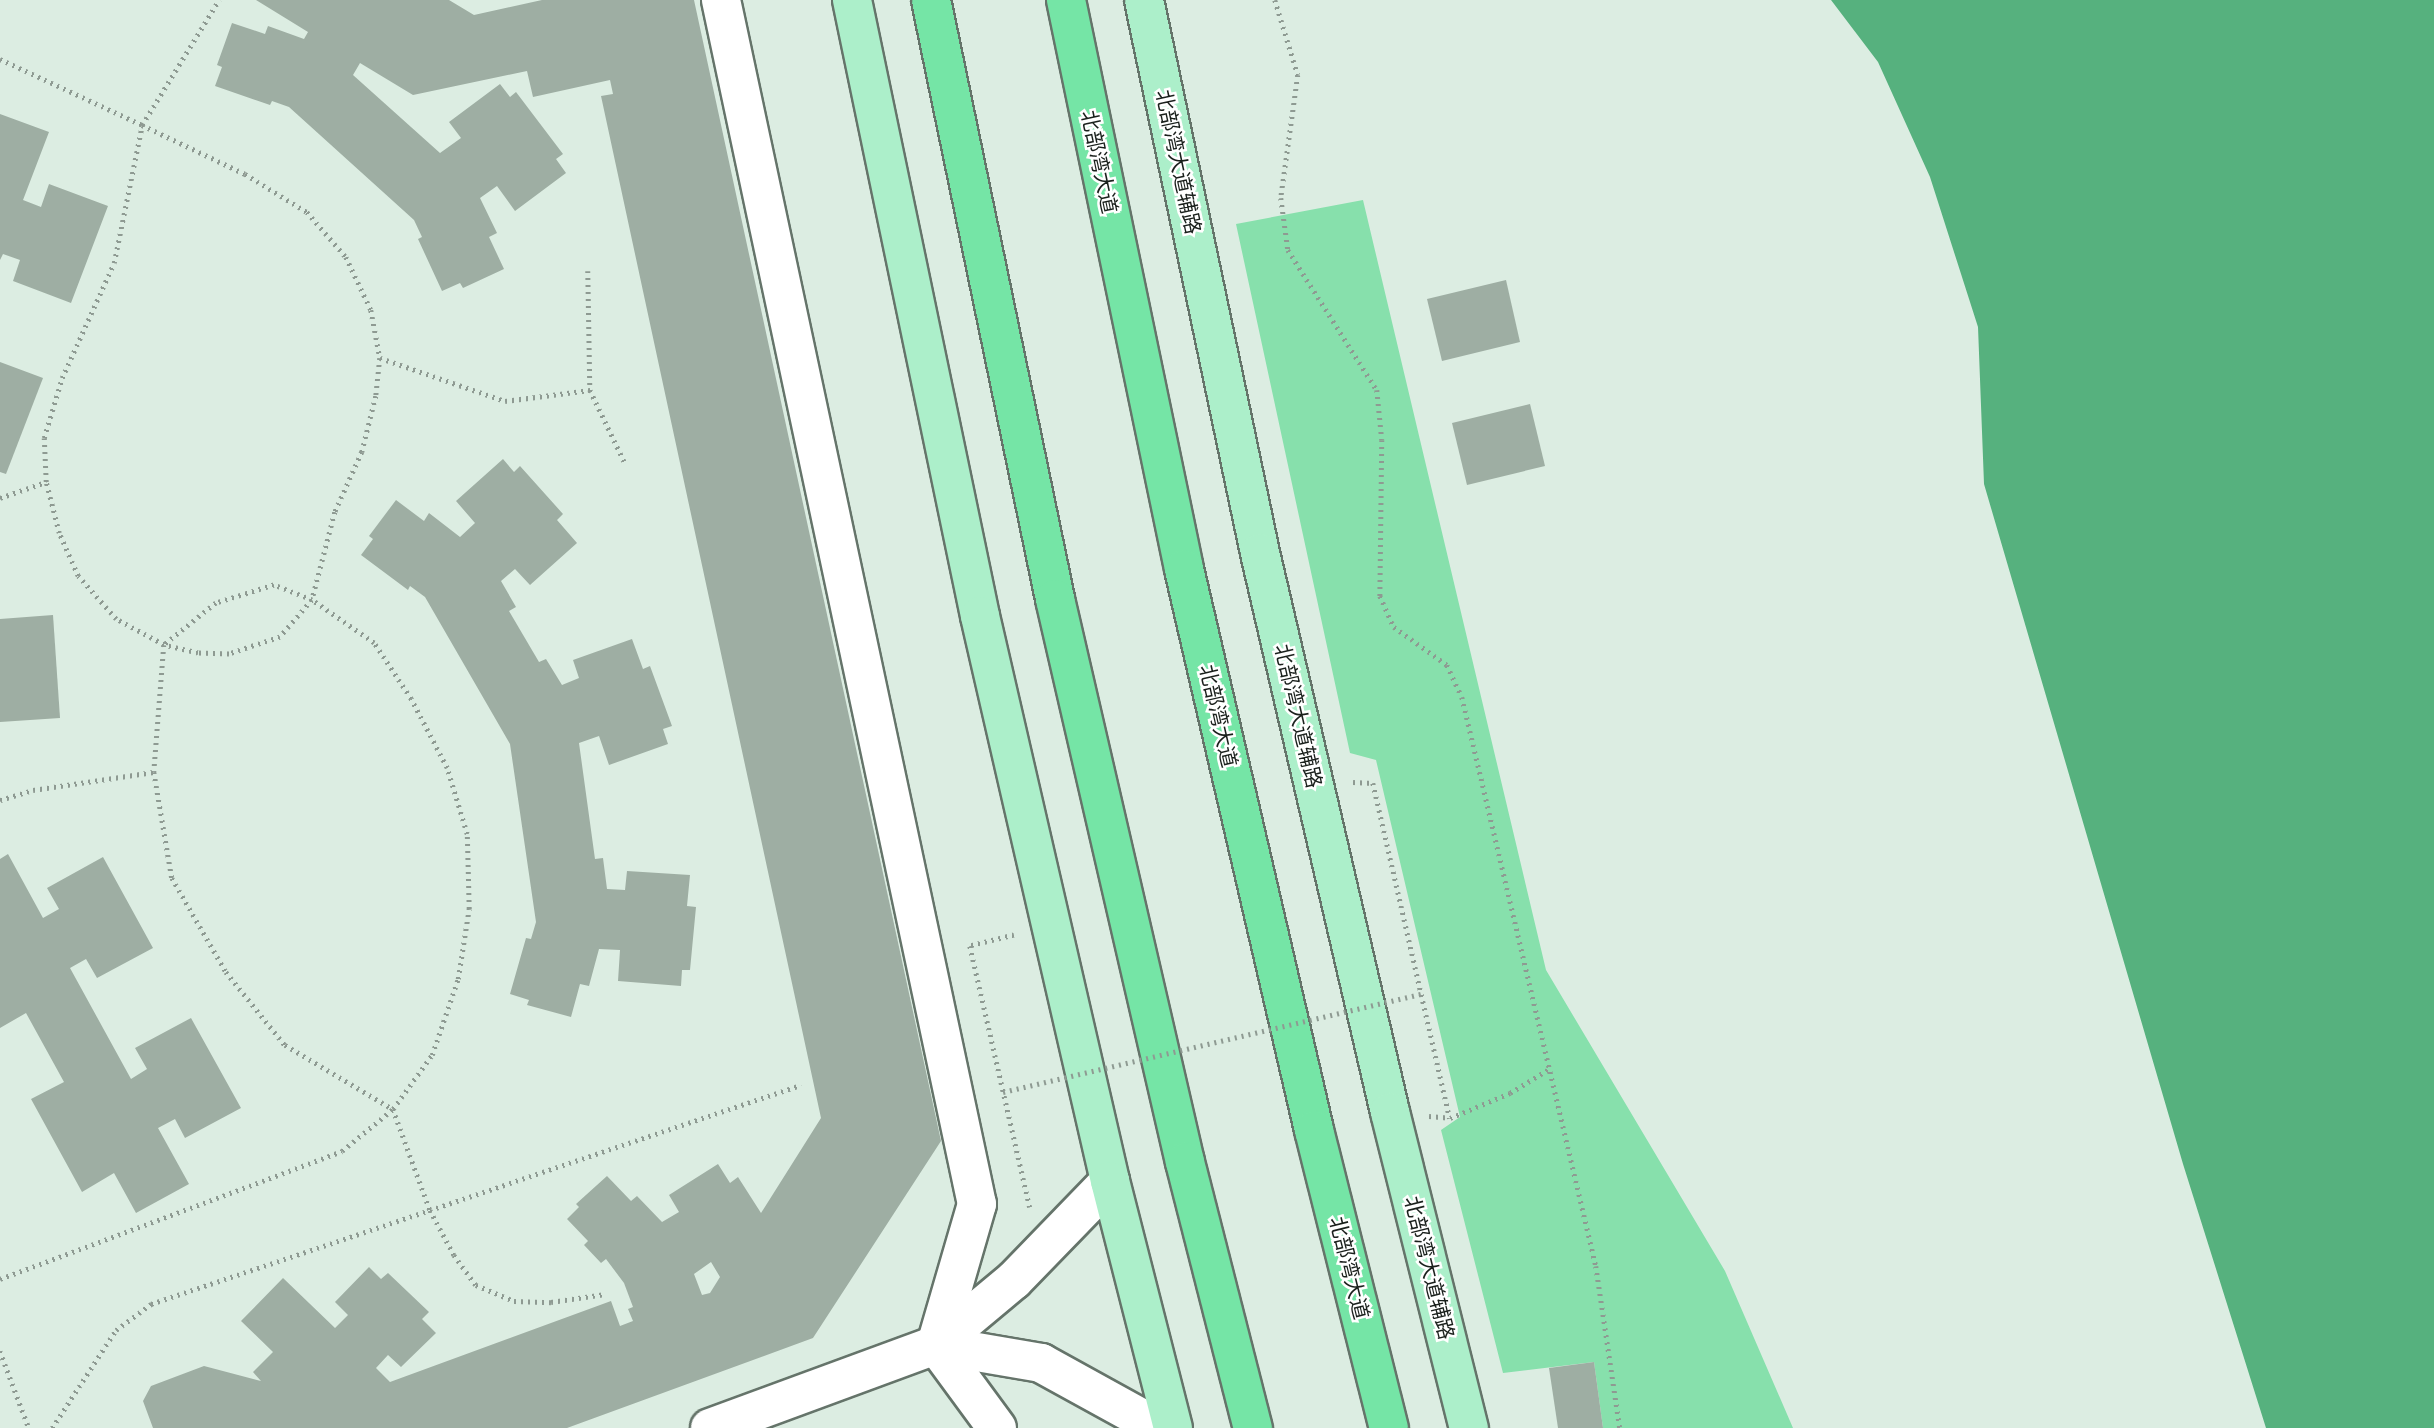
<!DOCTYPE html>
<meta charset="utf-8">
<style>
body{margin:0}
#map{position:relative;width:2434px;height:1428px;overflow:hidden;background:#dcede2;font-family:"DM Sans","Noto Sans SC",sans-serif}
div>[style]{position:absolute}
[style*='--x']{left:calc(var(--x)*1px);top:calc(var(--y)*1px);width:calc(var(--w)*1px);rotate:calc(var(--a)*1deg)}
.green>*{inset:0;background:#87e0ac}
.water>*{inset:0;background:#56b17e}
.building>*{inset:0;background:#9eaea3}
.path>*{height:4.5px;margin-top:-2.25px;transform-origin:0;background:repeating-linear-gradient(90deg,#8e9a92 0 2px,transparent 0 7px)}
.roads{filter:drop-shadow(2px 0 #65746a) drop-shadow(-2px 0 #65746a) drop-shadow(0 2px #65746a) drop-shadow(0 -2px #65746a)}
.minor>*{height:38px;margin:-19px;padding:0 19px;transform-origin:19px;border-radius:19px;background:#fff}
.major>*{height:38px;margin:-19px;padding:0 19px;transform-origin:19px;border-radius:19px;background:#acefca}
.highway>*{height:38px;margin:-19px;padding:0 19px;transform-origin:19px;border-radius:19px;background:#75e5a6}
.path-bridge>*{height:4.5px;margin-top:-2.25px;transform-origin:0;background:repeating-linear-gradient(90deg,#8e9a92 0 2px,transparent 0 7px)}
span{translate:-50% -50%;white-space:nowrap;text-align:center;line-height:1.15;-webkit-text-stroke:5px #fff;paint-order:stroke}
.street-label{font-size:21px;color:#1a201c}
</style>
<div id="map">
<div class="green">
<i style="clip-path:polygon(1363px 200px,1546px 970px,1725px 1271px,1793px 1428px,1603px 1428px,1594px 1362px,1503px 1373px,1441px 1130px,1460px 1117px,1376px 760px,1350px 753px,1236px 224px)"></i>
</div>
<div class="water">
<i style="clip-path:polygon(1831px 0,2434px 0,2434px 1428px,2266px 1428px,2183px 1164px,1984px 484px,1978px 327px,1930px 177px,1878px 62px)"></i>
</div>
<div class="building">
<i style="clip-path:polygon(evenodd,256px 0,449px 0,474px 15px,542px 0,694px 0,941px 1141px,813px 1338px,567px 1428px,153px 1428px,143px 1401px,151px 1386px,204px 1366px,261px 1381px,253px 1372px,273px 1352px,241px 1321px,283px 1278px,335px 1328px,348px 1315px,335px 1302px,369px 1267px,381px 1279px,388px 1273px,429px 1312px,422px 1319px,436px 1333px,401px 1367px,388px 1355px,376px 1368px,390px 1382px,611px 1301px,620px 1326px,633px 1321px,628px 1309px,633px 1307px,624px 1283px,606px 1259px,601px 1263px,584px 1245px,588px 1241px,567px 1219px,579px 1207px,576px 1204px,607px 1176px,631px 1201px,637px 1196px,662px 1222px,679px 1212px,669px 1195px,718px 1164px,730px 1183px,738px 1177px,761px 1213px,821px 1118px,601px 96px,613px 94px,610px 80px,533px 97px,527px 71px,413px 95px,360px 63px,353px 75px,440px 153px,461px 138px,449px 122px,500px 84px,510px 97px,516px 92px,563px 154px,556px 159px,566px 173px,515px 211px,497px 186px,480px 198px,497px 233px,489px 237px,504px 269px,463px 288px,460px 283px,442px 291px,418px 239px,422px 237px,414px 220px,289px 107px,272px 101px,270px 105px,215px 86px,222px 67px,217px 65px,232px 23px,265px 34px,268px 26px,304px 39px,308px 32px,256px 0,711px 1262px,720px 1277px,710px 1293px,702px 1295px,694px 1274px,711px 1262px)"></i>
<i style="clip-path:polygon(0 114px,49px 132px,23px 200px,41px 207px,49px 184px,108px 206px,71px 303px,13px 281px,20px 260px,3px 254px,0 260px)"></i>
<i style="clip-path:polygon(1506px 280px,1520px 342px,1442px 361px,1427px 299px)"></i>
<i style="clip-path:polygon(0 362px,43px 378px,6px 474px,0 472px)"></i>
<i style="clip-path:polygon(1530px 404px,1545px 466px,1467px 485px,1452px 423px)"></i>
<i style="clip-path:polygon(503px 459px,514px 472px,520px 466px,563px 514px,557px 520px,577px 543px,530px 585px,515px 569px,501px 581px,516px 607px,509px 611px,539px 662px,546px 659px,562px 685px,579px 678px,573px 660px,632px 639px,643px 669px,650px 666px,672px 726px,663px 729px,668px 744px,609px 765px,599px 736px,579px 743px,595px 859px,603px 858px,607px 889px,625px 890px,627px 871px,690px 875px,687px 906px,696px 907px,690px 970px,682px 970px,681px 986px,618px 981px,620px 950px,599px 949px,589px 986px,580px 984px,571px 1017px,527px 1005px,529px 1000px,510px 994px,526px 938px,531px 939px,536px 922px,510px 744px,425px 597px,410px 586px,408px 590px,361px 555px,373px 539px,369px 536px,396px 500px,424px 521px,429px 513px,460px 537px,475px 523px,456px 501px)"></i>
<i style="clip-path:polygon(53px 615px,60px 718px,0 722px,0 619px)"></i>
<i style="clip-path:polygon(8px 854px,43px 918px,59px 909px,47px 888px,103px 857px,153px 948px,97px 978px,86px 959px,70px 968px,131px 1079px,147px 1069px,135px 1048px,191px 1018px,241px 1108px,185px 1138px,175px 1119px,158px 1128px,189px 1184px,136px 1213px,114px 1173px,82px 1192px,31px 1099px,64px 1082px,26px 1013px,0 1028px,0 859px)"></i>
<i style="clip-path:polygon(1594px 1362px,1603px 1428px,1558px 1428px,1549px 1368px)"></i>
</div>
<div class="path">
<i style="--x:1275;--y:0;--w:78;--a:73"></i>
<i style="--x:1298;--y:75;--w:124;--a:97.9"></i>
<i style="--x:1281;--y:198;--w:52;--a:82.3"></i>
<i style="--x:1288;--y:250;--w:166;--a:57.6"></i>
<i style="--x:1377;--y:390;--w:50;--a:84.3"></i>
<i style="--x:1382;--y:440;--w:156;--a:90.7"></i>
<i style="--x:1380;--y:596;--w:34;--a:66"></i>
<i style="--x:1394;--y:627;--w:65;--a:35.6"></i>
<i style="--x:1447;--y:665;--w:35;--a:65"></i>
<i style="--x:1462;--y:697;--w:585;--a:76.75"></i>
<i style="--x:1596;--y:1266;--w:164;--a:81.6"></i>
<i style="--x:0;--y:59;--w:157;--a:24.9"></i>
<i style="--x:142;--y:125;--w:147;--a:-58.4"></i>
<i style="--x:588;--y:271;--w:119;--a:89"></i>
<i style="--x:380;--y:358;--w:132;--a:19"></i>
<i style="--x:505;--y:401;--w:86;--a:-7.4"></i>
<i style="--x:590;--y:390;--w:81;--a:64.4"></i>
<i style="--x:0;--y:498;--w:49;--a:-19.2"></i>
<i style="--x:1353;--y:782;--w:20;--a:3"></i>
<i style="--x:1373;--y:783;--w:344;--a:77.1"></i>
<i style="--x:0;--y:800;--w:34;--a:-17"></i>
<i style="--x:33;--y:790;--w:122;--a:-8.5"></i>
<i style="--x:1014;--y:935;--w:45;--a:166"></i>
<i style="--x:970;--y:946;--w:268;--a:77.1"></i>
<i style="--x:1429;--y:1116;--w:21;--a:5"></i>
<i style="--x:1450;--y:1118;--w:65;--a:-22.6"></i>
<i style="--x:1510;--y:1093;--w:46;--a:-31.6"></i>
<i style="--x:0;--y:1279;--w:365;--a:-20.5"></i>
<i style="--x:342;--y:1151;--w:66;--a:-39.5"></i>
<i style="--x:393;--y:1109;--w:67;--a:-54.2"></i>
<i style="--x:432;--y:1055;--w:80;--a:-71.1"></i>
<i style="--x:458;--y:979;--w:71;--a:-81.1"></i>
<i style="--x:469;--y:909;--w:75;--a:-91.5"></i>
<i style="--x:467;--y:834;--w:69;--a:-106.9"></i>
<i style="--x:447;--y:768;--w:78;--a:-117.6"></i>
<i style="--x:411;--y:699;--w:67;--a:-123.5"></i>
<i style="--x:374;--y:643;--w:75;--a:-145.3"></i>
<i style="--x:312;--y:600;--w:49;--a:130.9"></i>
<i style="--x:280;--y:637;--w:54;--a:161.6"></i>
<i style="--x:229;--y:654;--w:31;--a:-178"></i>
<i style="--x:198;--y:653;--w:35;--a:-167"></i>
<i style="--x:164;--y:645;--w:55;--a:-151.6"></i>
<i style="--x:116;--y:619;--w:57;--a:-131.5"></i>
<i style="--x:78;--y:576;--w:47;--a:-113.8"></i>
<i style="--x:59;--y:533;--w:53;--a:-104.3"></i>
<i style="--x:46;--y:482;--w:44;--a:-92.6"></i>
<i style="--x:44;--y:438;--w:63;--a:-73.3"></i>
<i style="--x:62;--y:378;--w:126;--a:-65.7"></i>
<i style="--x:114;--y:263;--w:141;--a:-78.5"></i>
<i style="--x:142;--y:125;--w:114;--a:25.4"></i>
<i style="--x:245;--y:174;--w:73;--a:31.5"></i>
<i style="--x:307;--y:212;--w:60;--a:49.1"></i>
<i style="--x:346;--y:257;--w:59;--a:64.7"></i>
<i style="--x:371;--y:310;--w:49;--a:79.4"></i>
<i style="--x:380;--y:358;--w:38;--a:96"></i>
<i style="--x:376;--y:396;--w:58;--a:104"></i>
<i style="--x:362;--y:452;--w:66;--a:114.2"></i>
<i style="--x:335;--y:512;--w:91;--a:104.6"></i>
<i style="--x:312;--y:600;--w:41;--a:-158.5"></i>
<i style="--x:274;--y:585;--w:61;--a:162.8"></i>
<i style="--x:216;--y:603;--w:67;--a:141.1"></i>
<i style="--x:164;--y:645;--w:127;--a:94.5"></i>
<i style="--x:154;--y:772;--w:108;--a:80.4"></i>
<i style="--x:172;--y:878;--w:108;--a:60.1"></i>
<i style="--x:226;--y:972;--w:94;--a:51.1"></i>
<i style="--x:285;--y:1045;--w:126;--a:30.7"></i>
<i style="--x:393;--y:1109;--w:108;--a:69.9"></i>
<i style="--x:430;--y:1210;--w:51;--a:61.9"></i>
<i style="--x:454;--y:1255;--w:37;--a:54"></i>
<i style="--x:476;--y:1285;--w:41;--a:22.8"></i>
<i style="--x:514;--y:1301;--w:37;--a:2"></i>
<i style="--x:551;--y:1302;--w:55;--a:-8.4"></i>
<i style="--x:0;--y:1351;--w:82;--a:69.4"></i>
<i style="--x:52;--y:1428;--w:117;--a:-56.9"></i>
<i style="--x:116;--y:1330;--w:44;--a:-36.6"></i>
<i style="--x:151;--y:1304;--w:686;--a:-18.62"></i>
</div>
<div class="roads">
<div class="minor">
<i style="--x:721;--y:0;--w:1231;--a:78"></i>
<i style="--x:977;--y:1204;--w:147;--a:106.2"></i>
<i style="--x:936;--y:1345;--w:103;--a:53.7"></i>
<i style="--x:1110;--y:1181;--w:138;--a:134.1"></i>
<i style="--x:1014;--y:1280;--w:102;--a:140.2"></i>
<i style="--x:936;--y:1345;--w:107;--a:9.7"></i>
<i style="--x:1041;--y:1363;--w:135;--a:28.8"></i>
<i style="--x:710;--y:1428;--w:241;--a:-20.2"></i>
</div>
<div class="major">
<i style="--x:852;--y:0;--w:629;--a:78.26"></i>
<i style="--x:980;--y:616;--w:580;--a:77.04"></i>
<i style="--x:1110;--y:1181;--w:255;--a:75.7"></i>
<i style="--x:1144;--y:0;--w:565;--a:78.15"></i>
<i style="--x:1260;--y:553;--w:574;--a:76.91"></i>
<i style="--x:1390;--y:1112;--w:326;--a:76"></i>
</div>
<div class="highway">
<i style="--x:931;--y:0;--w:612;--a:78.3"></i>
<i style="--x:1055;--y:599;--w:578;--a:77"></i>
<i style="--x:1185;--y:1162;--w:275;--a:75.7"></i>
<i style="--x:1066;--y:0;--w:581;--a:78.28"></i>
<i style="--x:1184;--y:569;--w:576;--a:76.95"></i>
<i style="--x:1314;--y:1130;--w:307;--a:75.9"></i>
</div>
</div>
<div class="path-bridge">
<i style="--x:1003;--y:1092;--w:429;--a:-13.2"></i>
</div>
<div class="street-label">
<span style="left:1099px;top:162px;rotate:78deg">北部湾大道</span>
<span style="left:1178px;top:162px;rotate:78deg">北部湾大道辅路</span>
<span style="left:1218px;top:716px;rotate:77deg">北部湾大道</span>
<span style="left:1298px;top:716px;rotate:77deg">北部湾大道辅路</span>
<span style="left:1349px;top:1268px;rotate:76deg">北部湾大道</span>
<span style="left:1429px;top:1268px;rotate:76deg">北部湾大道辅路</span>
</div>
</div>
